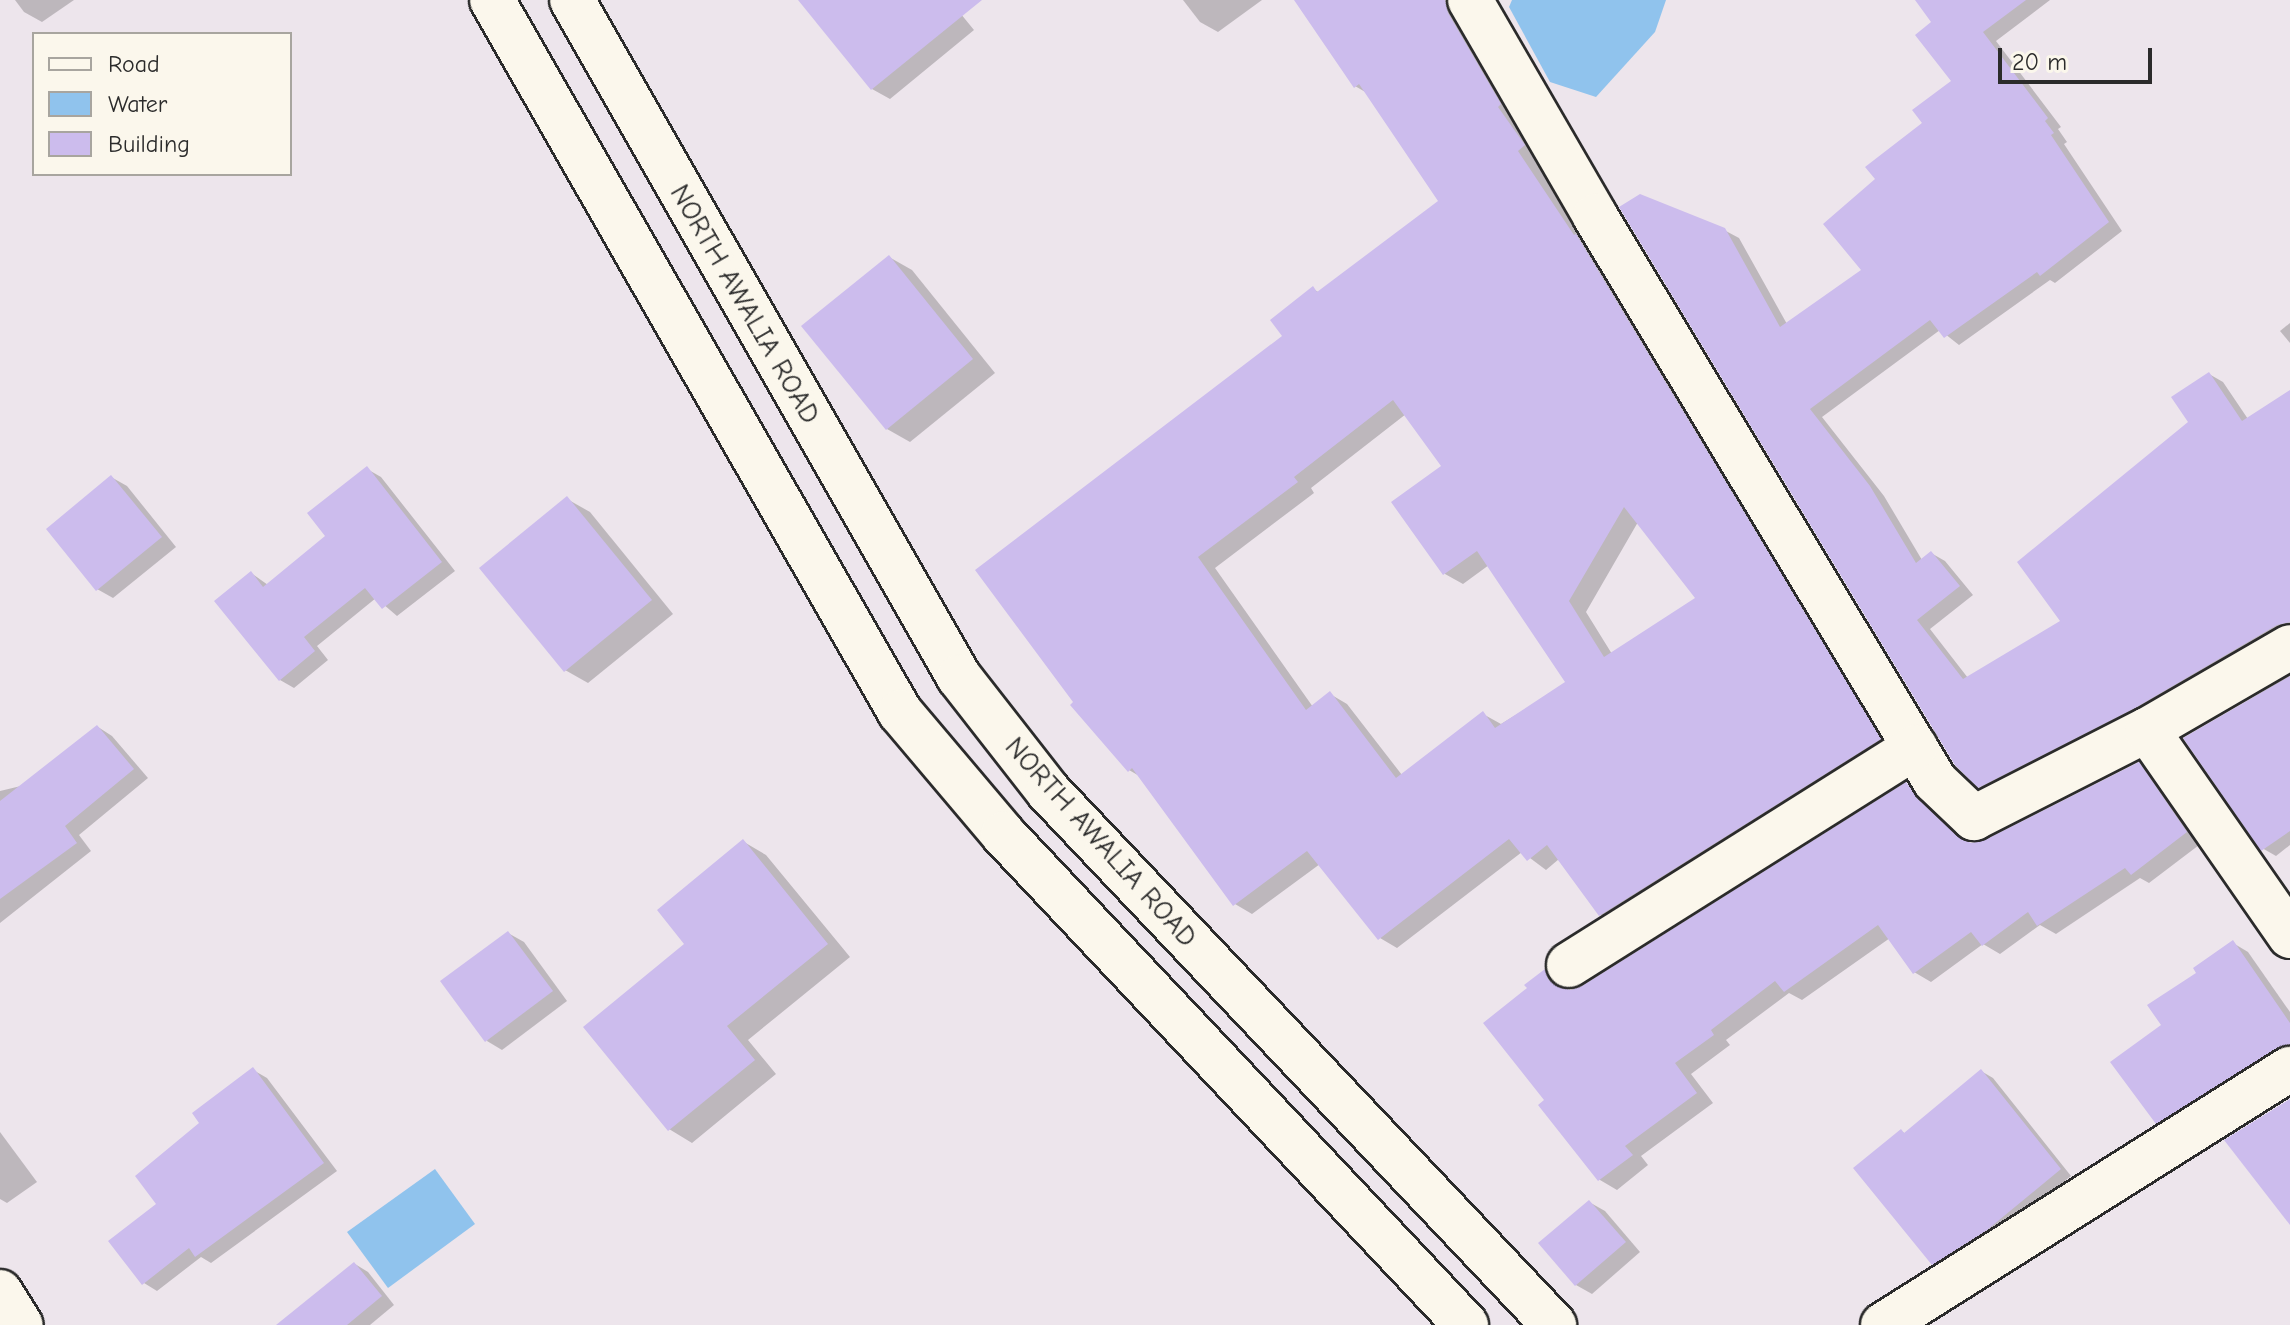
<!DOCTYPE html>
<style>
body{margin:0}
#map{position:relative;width:2290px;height:1325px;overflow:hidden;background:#ede5ec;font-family:"Comic Neue",sans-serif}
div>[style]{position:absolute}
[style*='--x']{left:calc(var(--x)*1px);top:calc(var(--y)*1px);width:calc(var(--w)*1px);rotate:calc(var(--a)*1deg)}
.water>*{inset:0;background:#90c3ed}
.shadow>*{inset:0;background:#0003}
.building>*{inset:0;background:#ccbced}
.roads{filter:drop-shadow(2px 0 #2b2b2b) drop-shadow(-2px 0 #2b2b2b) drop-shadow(0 2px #2b2b2b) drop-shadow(0 -2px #2b2b2b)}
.minor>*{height:44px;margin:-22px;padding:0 22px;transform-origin:22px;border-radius:22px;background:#fbf7ec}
.major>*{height:44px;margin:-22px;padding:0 22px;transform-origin:22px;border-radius:22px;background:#fbf7ec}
span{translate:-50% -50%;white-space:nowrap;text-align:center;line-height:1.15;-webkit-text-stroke:8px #fbf7ec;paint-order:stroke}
.street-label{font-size:28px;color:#2b2b2b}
.legend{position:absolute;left:32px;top:32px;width:260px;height:144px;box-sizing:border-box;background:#fbf7ec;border:2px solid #a8a59f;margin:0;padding:10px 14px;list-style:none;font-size:24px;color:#2b2b2b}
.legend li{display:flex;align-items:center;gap:16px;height:40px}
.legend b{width:40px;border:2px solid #a8a59f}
.scale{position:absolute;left:1998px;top:48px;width:154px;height:36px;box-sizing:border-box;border:4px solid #2b2b2b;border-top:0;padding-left:10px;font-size:24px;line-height:28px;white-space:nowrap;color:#2b2b2b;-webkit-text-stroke:6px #fbf7ec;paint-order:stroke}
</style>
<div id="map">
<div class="water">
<i style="clip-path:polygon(1512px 0,1666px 0,1655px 32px,1596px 97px,1550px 82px,1509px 7px)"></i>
<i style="clip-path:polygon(435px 1169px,475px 1224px,388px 1288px,347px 1232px)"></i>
</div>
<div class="shadow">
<i style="clip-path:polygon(15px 0,74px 0,42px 22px,24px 12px)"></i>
<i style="clip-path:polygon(800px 0,971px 0,956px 8px,974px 30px,890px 99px,872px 89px)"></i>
<i style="clip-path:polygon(1183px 0,1262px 0,1218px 32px,1200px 22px)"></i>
<i style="clip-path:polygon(evenodd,1296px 0,1465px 0,1542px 156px,1535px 161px,1588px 243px,1897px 750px,1618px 925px,1601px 915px,1559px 859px,1546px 870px,1522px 852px,1397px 948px,1380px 938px,1320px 864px,1252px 914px,1235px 904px,1141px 777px,1129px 770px,1073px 705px,1313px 289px,1320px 293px,1441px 202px,1367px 93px,1355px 86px,1296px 0,1406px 414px,1444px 467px,1445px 574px,1463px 584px,1489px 565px,1568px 683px,1501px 724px,1483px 714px,1402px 775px,1347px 704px,1330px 694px,1313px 707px,1215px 568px,1314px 493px,1311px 488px,1406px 414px,1296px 0,1638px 522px,1697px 598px,1612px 654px,1586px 612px,1638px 522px)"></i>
<i style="clip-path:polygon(1917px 0,2050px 0,1996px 41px,2061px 127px,2058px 129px,2067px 142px,2064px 144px,2122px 231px,2055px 283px,2050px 280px,1959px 345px,1940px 330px,1822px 417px,1884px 496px,1922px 560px,1931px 553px,1945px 561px,1973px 595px,1930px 629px,1968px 678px,2062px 621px,2191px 423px,2209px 374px,2223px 382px,2248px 419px,2290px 446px,2290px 634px,1994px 794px,1980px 786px,1724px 230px,1739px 238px,1787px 324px,1864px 270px,1878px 180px,1954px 82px,1934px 22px)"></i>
<i style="clip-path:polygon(889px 257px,912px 270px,995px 373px,910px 442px,887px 429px)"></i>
<i style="clip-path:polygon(2290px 323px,2290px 343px,2280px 331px)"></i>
<i style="clip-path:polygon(367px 469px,381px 477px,455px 571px,397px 616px,376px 598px,317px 646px,328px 660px,294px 688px,280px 680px,251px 573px,268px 585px,328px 537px)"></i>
<i style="clip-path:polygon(111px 477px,127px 486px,176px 547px,113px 598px,97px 589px)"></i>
<i style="clip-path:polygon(567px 499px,590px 512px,673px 614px,588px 683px,565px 670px)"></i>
<i style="clip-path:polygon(2290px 675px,2290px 845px,2276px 856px,2262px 848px,2186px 739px)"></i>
<i style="clip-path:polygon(98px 727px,112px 736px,148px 778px,79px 835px,91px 851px,0 923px,0 791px,25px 785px)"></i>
<i style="clip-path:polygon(2139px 764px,2156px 774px,2203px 842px,2149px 883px,2140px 878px,2056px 934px,2040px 925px,2000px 954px,1983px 944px,1931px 982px,1914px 972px,1890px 938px,1802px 1000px,1789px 993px,1726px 1040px,1730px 1045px,1691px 1074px,1713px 1103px,1641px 1156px,1648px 1165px,1617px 1190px,1600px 1180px,1540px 1105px,1546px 1100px,1530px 989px,1545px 971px,1562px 981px,1565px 991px,1583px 988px,1906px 784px,1923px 794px,1934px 811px,1970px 844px,1986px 842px)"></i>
<i style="clip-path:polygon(744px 842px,766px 855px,850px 957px,748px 1040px,776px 1074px,692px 1143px,669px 1129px,687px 944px)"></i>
<i style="clip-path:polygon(508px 933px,524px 942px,567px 1001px,502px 1050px,487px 1041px)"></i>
<i style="clip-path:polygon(2233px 943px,2248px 952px,2290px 1012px,2290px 1057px,2172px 1131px,2157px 1122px,2164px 1026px,2199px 973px)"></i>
<i style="clip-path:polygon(253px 1070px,267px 1078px,337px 1171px,211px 1263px,201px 1257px,157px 1291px,144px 1283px,159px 1205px,202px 1124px)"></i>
<i style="clip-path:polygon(1981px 1071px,1993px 1078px,2071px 1176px,1998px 1236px,1945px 1270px,1934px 1263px,1901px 1131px,1906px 1134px)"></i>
<i style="clip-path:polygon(0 1132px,37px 1182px,7px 1203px,0 1199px)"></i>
<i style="clip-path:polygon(1589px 1202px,1605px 1211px,1640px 1252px,1592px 1294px,1576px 1285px)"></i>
<i style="clip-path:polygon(355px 1264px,368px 1272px,394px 1305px,370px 1325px,279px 1325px)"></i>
</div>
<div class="building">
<i style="clip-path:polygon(798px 0,982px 0,871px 90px)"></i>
<i style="clip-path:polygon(evenodd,1294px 0,1445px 0,1448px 13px,1501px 104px,1498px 107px,1525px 145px,1518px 151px,1574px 235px,1576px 234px,1881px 739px,1599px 916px,1547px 845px,1527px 861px,1509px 839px,1378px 940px,1307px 851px,1233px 906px,1132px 768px,1128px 772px,1070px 705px,1073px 702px,975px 570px,1282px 336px,1270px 320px,1313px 286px,1317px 292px,1438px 201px,1359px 84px,1354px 88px,1294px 0,1393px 400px,1441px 466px,1391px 502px,1443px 575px,1477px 551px,1565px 682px,1495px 728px,1483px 711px,1396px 778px,1330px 691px,1306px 710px,1198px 557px,1298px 482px,1294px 477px,1393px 400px,1294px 0,1624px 507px,1695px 598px,1604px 657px,1569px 601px,1624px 507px)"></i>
<i style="clip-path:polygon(1915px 0,2026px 0,1983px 32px,2048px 118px,2045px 121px,2054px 133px,2051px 135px,2109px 222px,2040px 276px,2037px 272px,1944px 338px,1930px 320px,1810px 409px,1870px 486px,1916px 563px,1931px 551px,1960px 586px,1917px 620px,1963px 679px,2060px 621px,2017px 562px,2188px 422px,2171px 397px,2209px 372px,2242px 421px,2290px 390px,2290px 622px,2277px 625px,2135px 708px,1978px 788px,1955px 765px,1619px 207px,1640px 194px,1725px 228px,1780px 327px,1861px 270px,1823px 224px,1875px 179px,1865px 167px,1922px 123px,1912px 110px,1951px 81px,1915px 35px,1931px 22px)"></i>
<i style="clip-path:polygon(889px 255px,973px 359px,886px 430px,801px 326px)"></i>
<i style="clip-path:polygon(367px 466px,442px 562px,382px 609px,365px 588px,304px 637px,315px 651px,279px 681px,214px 601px,251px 571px,263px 587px,325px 536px,307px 513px)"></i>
<i style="clip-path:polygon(111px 475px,162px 537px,96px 591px,46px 529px)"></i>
<i style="clip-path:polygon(567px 496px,652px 600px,564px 672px,479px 568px)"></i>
<i style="clip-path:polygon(2290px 676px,2290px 831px,2261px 851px,2183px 738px)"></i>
<i style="clip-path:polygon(97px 725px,134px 769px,65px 826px,77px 843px,0 899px,0 801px)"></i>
<i style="clip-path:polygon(2139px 762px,2187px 832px,2131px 875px,2125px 868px,2037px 926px,2028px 912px,1982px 946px,1971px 932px,1913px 974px,1878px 925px,1784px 992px,1775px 981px,1711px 1030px,1714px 1035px,1675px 1063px,1697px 1093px,1625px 1146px,1633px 1155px,1598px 1181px,1538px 1105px,1544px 1100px,1483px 1023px,1527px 988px,1524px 985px,1545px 969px,1548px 979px,1558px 987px,1571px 990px,1582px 986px,1906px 782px,1918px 799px,1957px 836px,1971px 843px,1985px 840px)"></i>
<i style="clip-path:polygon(743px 839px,828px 944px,727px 1026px,755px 1060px,668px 1131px,583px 1027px,684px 944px,657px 910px)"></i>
<i style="clip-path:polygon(508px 931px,553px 991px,485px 1042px,440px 981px)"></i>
<i style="clip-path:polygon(2233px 940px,2290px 1023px,2290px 1044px,2277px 1048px,2156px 1124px,2110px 1062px,2161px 1025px,2147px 1005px,2196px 973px,2193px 968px)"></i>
<i style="clip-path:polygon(253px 1067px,324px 1163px,195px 1257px,189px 1248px,142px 1285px,108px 1241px,156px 1204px,135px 1176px,199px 1123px,192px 1113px)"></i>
<i style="clip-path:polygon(1981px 1069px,2061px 1169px,1987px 1230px,1932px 1265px,1853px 1168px,1901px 1129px,1904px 1133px)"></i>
<i style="clip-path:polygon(2290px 1099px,2290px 1225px,2224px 1140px)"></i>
<i style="clip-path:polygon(1589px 1200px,1626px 1242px,1575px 1286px,1538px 1243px)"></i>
<i style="clip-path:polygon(354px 1262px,382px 1296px,347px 1325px,276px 1325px)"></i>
</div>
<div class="roads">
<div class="minor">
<i style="--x:1470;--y:0;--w:250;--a:59.9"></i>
<i style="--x:1595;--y:216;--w:659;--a:58.96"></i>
<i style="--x:1935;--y:781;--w:54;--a:43.5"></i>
<i style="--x:1974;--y:818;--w:194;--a:-27"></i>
<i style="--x:2147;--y:730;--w:165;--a:-30.1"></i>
<i style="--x:2147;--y:730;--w:251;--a:55.2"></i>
<i style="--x:1569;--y:965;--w:409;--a:-32.2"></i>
<i style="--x:0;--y:1292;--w:39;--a:58"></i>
<i style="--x:1883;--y:1325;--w:481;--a:-32.2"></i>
</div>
<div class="major">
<i style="--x:492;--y:0;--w:821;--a:60.19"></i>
<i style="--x:900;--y:712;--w:160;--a:49.8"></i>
<i style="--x:1003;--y:834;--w:675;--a:46.68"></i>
<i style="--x:572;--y:0;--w:780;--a:60.25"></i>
<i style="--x:959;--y:677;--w:145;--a:52"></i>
<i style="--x:1048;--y:791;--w:736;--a:46.54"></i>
</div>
</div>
<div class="street-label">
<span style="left:745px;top:304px;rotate:60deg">NORTH AWALIA ROAD</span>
<span style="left:1101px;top:842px;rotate:48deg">NORTH AWALIA ROAD</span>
</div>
<ul class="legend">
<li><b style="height:10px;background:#fbf7ec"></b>Road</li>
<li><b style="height:22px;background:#90c3ed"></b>Water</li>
<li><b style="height:22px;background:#ccbced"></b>Building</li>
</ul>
<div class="scale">20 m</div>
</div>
